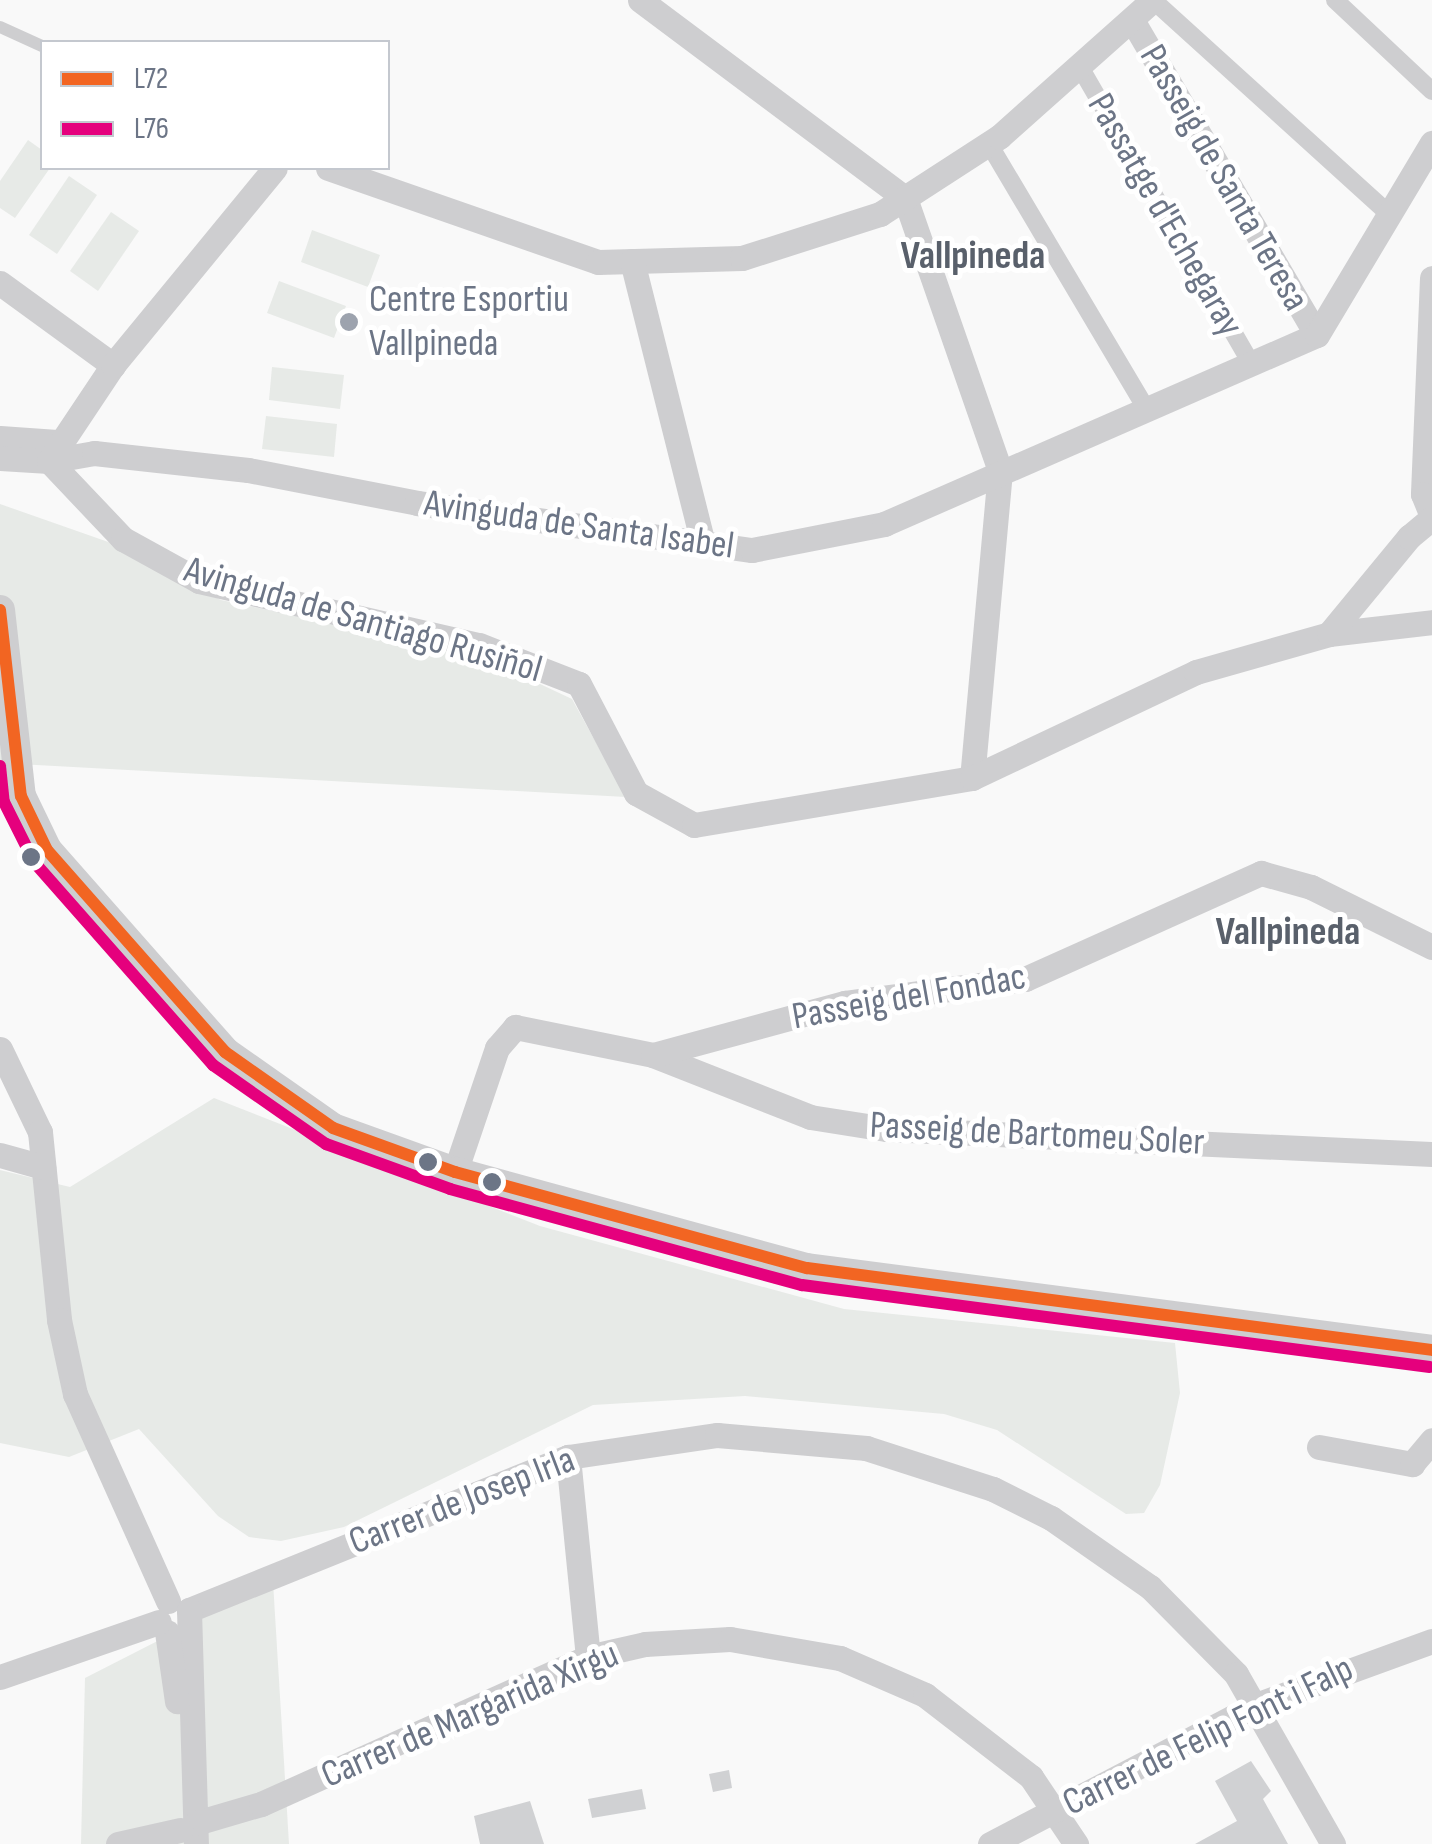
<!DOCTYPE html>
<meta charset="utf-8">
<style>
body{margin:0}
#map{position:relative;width:1432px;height:1844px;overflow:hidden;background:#f9f9f9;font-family:"Sofia Sans Condensed",sans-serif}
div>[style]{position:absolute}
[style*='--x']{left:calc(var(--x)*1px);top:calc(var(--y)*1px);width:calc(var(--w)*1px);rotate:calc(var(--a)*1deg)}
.green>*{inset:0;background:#e7eae7}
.building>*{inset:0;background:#d0d1d3}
.service>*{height:12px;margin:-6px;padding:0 6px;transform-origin:6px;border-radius:6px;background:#ceced0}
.pedestrian>*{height:18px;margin:-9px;padding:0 9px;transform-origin:9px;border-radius:9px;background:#ceced0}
.minor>*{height:25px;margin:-12.5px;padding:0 12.5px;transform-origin:12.5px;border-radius:12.5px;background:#ceced0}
.tertiary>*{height:30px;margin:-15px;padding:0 15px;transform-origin:15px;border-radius:15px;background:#ceced0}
.bus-1>*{height:12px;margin:-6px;padding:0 6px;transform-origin:6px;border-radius:6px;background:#f26522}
.bus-2>*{height:12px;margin:-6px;padding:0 6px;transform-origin:6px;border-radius:6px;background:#e5007d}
.dots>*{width:28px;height:28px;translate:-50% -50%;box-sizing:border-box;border:5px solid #fff;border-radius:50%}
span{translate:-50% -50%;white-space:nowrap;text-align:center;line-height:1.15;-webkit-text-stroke:10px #fff;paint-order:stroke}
.street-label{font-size:38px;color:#6c7586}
.poi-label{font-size:38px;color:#6c7586}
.left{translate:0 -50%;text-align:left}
.neighbourhood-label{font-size:40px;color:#59606b;font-weight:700}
.legend{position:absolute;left:40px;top:40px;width:350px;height:130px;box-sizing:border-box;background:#fff;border:2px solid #c4c8cf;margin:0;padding:12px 18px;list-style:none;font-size:30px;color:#6c7586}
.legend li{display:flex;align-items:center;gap:20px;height:50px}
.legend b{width:50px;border:2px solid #c4c8cf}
</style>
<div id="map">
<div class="green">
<i style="clip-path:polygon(28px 140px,42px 150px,42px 168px,50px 168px,15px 218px,0 208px,0 181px)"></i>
<i style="clip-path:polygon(69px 176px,97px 195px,57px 254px,29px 235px)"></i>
<i style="clip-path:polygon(111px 212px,139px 231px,98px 291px,70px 271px)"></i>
<i style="clip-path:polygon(312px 230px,380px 255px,368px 287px,301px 262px)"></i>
<i style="clip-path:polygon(279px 281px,346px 306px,334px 338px,267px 313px)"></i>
<i style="clip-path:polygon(272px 367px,344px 375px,340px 409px,269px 400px)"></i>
<i style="clip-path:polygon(266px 416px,337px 424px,334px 457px,262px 449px)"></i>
<i style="clip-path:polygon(0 504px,114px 544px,221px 600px,478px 655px,572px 699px,626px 797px,0 763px)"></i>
<i style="clip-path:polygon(214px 1098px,540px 1226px,844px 1309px,1175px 1343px,1180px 1393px,1160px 1485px,1144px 1513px,1126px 1514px,997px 1430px,944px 1414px,745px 1396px,593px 1405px,344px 1527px,281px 1541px,249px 1537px,218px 1516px,139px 1429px,69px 1457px,0 1443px,0 1170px,70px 1187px)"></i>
<i style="clip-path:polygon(273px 1582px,289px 1844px,81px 1844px,85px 1678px)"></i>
</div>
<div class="building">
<i style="clip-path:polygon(1251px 1761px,1271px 1791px,1263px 1799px,1288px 1844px,1195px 1844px,1237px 1821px,1215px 1781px)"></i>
<i style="clip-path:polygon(729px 1770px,732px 1788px,713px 1792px,709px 1774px)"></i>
<i style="clip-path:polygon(642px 1789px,646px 1809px,592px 1818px,588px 1799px)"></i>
<i style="clip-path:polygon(530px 1801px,544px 1844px,480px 1844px,474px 1816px)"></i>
</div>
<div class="service">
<i style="--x:0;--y:27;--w:46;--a:24.3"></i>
</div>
<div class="pedestrian">
<i style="--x:1153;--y:0;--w:319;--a:42.2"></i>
<i style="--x:1335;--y:0;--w:133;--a:43.2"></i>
<i style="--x:1080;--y:67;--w:342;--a:60"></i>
<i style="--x:989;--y:144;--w:306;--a:59.3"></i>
</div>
<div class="minor">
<i style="--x:640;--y:0;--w:331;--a:36.8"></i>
<i style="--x:905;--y:198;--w:289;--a:70.8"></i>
<i style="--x:1000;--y:471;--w:308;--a:95.2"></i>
<i style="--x:1132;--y:20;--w:365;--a:59.6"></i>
<i style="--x:328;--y:168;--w:286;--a:19.2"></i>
<i style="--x:598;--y:262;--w:144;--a:-1.6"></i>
<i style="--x:742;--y:258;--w:145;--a:-17.7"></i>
<i style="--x:880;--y:214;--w:142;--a:-32.9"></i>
<i style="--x:999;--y:137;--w:206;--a:-41.7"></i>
<i style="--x:632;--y:261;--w:291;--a:75.9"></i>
<i style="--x:1432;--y:278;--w:216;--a:92.4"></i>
<i style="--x:1423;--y:494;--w:24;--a:68"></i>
<i style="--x:0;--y:283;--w:140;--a:36"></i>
<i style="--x:0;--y:438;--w:57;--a:4"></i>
<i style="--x:0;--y:458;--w:49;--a:3.5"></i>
<i style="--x:49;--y:461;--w:46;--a:-10.1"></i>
<i style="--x:94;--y:453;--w:155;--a:6.3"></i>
<i style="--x:248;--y:470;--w:172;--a:11"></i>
<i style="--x:417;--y:503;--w:338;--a:8"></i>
<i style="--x:752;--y:550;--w:135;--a:-11.1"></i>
<i style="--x:884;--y:524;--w:472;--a:-23.6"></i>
<i style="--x:1317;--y:335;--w:224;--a:-59.1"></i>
<i style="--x:49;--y:461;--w:108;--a:46.5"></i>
<i style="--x:123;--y:539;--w:87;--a:28.9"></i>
<i style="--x:199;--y:581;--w:287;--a:12.9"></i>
<i style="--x:479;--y:645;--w:107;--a:21.3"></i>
<i style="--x:579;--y:684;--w:123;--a:62.4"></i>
<i style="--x:636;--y:793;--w:66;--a:28.9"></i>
<i style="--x:694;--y:825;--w:282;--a:-9.6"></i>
<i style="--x:972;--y:778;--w:248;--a:-25.3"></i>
<i style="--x:1196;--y:672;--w:138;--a:-15.9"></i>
<i style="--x:1329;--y:634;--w:104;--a:-6.6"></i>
<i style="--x:49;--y:461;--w:115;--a:-56.3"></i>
<i style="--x:113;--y:365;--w:255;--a:-50.6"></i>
<i style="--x:1329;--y:634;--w:126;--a:-50.5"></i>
<i style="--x:1409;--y:537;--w:30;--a:-40"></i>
<i style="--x:0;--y:1049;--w:92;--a:64.3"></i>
<i style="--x:40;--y:1132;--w:189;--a:84.2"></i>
<i style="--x:59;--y:1320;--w:76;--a:77.8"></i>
<i style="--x:75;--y:1394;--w:227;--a:65.8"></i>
<i style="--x:653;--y:1055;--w:169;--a:21.5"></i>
<i style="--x:810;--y:1117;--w:78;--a:8.9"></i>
<i style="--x:887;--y:1129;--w:546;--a:2.63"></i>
<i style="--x:0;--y:1155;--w:45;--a:15.6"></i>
<i style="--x:455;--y:1172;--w:131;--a:-71.3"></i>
<i style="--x:497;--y:1048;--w:28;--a:-49"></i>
<i style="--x:515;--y:1027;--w:141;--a:11.5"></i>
<i style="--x:653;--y:1055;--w:199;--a:-15.2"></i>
<i style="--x:845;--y:1003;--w:182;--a:-7.6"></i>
<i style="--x:1025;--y:979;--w:259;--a:-24.2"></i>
<i style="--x:1261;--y:873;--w:52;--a:15.6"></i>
<i style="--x:1311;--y:887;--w:135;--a:26.4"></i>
<i style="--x:1319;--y:1447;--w:95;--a:10.4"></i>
<i style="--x:1412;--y:1464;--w:31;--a:-50"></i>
<i style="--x:568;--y:1457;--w:201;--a:84.3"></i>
<i style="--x:189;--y:1610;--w:409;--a:-22"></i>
<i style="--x:568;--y:1457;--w:151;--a:-8.4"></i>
<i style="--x:717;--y:1435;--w:150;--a:5"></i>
<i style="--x:866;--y:1448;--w:133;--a:17.9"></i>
<i style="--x:993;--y:1489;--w:65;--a:26.6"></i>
<i style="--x:1051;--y:1518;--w:121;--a:34.9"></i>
<i style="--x:1150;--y:1587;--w:122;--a:45.3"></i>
<i style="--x:1236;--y:1674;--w:196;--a:60.3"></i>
<i style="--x:189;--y:1610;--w:234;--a:88.3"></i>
<i style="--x:167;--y:1632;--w:70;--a:81.8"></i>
<i style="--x:0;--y:1677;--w:168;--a:-19.1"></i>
<i style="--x:196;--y:1823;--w:68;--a:-16.3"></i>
<i style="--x:261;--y:1804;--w:359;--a:-24.2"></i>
<i style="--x:588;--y:1657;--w:58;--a:-12.8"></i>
<i style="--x:645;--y:1644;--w:85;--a:-3.4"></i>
<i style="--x:730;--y:1639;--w:112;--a:9.8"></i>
<i style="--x:840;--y:1658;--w:93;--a:23.5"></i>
<i style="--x:925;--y:1695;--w:134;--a:37.7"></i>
<i style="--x:1031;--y:1777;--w:81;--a:56.1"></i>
<i style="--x:118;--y:1844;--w:64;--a:-12.7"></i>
<i style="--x:990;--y:1844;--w:300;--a:-27.6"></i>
<i style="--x:1256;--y:1705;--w:187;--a:-20"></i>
</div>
<div class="tertiary">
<i style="--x:0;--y:610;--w:187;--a:83.6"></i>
<i style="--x:21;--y:796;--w:60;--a:64.3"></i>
<i style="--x:47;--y:850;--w:269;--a:48.6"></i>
<i style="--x:225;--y:1052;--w:132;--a:35.1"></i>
<i style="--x:333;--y:1128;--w:130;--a:19.8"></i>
<i style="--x:455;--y:1172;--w:365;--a:15.3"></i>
<i style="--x:807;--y:1268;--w:630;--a:7.47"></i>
</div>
<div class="bus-1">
<i style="--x:0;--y:610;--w:187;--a:83.6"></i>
<i style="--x:21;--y:796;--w:60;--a:64.3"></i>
<i style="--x:47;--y:850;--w:269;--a:48.6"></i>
<i style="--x:225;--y:1052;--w:132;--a:35.1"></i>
<i style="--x:333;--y:1128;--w:130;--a:19.8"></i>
<i style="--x:455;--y:1172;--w:365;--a:15.3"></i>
<i style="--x:807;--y:1268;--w:630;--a:7.47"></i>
</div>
<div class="bus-2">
<i style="--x:0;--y:766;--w:36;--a:84"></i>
<i style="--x:4;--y:802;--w:67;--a:63.4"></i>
<i style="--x:34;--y:862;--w:271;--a:48.6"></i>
<i style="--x:213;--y:1065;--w:138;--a:35"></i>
<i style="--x:326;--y:1144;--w:132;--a:19.9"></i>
<i style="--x:450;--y:1189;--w:365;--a:15.3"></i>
<i style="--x:802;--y:1285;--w:633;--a:7.44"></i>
</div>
<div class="dots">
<i style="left:349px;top:322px;background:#9da3ae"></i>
<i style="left:31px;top:857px;background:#6c7586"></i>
<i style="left:428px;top:1162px;background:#6c7586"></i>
<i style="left:492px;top:1182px;background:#6c7586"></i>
</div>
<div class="street-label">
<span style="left:1224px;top:178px;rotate:60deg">Passeig de Santa Teresa</span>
<span style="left:1165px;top:215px;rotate:60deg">Passatge d'Echegaray</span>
<span style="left:579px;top:525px;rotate:8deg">Avinguda de Santa Isabel</span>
<span style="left:363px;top:620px;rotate:16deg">Avinguda de Santiago Rusiñol</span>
<span style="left:909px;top:997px;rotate:-10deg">Passeig del Fondac</span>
<span style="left:1037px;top:1134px;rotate:3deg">Passeig de Bartomeu Soler</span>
<span style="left:462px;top:1501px;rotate:-21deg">Carrer de Josep Irla</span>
<span style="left:470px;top:1715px;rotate:-23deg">Carrer de Margarida Xirgu</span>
<span style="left:1208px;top:1736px;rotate:-26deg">Carrer de Felip Font i Falp</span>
</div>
<div class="poi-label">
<span class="left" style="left:369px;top:322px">Centre Esportiu<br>Vallpineda</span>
</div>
<div class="neighbourhood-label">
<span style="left:973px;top:256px">Vallpineda</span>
<span style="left:1288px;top:932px">Vallpineda</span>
</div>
<ul class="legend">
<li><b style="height:12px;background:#f26522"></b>L72</li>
<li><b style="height:12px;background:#e5007d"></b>L76</li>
</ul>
</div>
